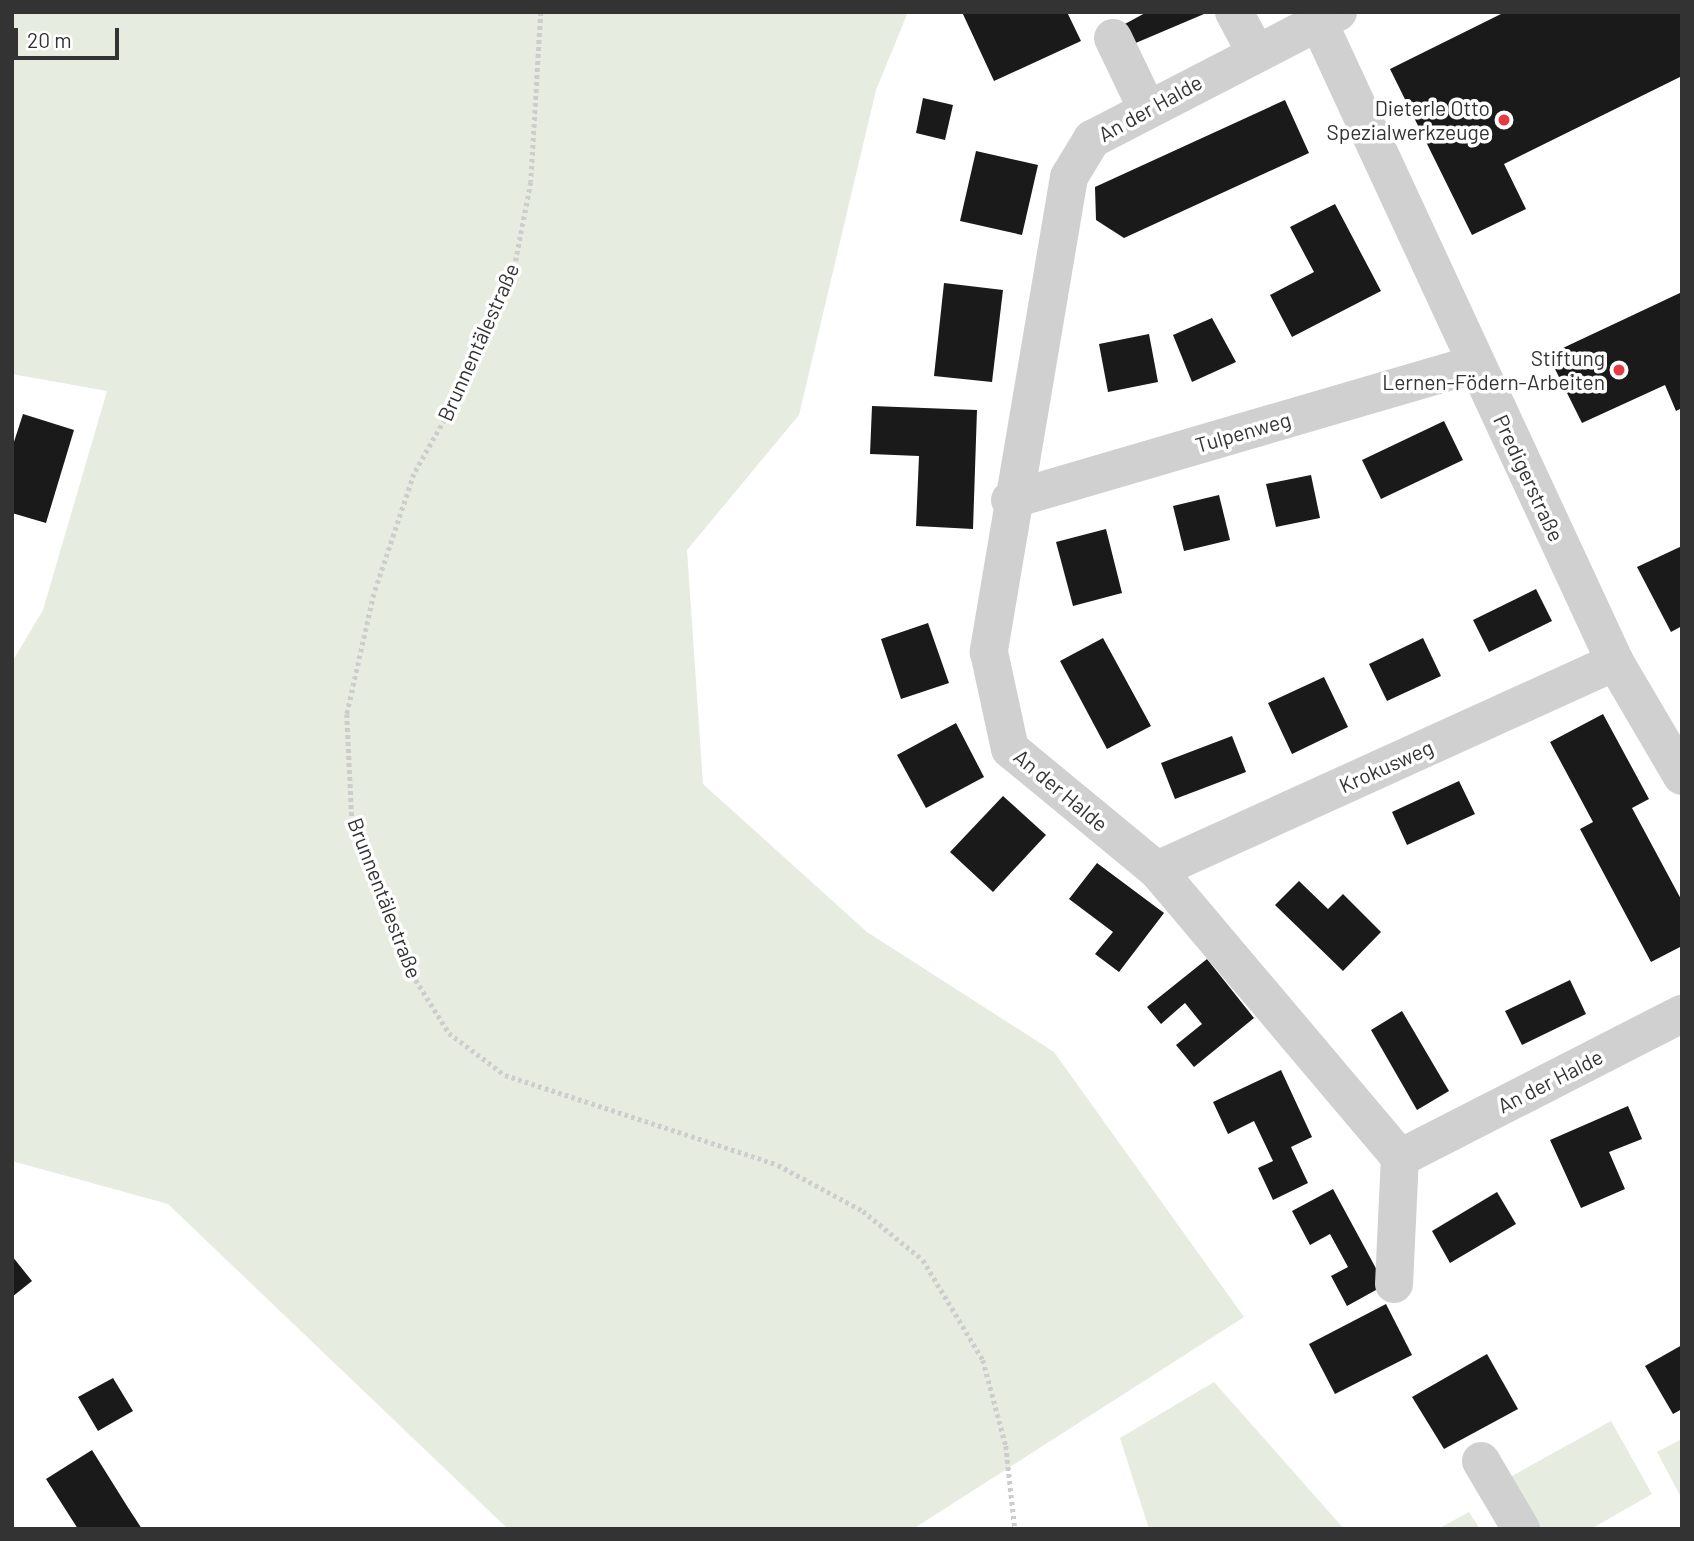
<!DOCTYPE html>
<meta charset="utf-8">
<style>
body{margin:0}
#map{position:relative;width:1694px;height:1541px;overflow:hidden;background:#fff;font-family:Barlow,sans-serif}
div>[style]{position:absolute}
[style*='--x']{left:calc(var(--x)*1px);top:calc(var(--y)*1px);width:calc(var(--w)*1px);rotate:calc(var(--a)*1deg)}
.green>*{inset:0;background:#e6ecdf}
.building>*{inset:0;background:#1a1a1a}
.path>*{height:4.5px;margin-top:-2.25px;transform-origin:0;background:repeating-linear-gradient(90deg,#cdcdcd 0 3.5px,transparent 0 7px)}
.minor>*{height:38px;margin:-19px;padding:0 19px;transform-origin:19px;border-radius:19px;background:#d0d0d0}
.dots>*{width:19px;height:19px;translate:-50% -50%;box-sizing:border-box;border:4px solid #fff;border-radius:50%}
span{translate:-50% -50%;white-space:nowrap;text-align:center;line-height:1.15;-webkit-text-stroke:7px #fff;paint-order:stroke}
.street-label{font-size:21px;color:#333}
.poi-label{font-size:21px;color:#333}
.right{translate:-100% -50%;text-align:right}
.frame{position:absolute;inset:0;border:14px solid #333;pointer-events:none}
.scale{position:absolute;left:14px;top:28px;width:105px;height:32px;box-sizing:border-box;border:4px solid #333;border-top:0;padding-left:9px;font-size:21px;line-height:24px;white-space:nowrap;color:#333;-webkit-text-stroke:5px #fff;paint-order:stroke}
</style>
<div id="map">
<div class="green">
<i style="clip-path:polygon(12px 12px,908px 12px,876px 90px,799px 415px,687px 550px,703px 784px,867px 932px,1054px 1052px,1244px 1317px,913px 1529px,508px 1529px,168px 1204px,12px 1161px,12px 662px,43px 610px,107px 391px,12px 374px)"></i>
<i style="clip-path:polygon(1214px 1382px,1344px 1529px,1149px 1529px,1120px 1438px)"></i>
<i style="clip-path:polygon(1611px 1421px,1652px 1494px,1591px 1529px,1534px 1529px,1503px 1481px)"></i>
<i style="clip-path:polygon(1682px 1439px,1682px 1499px,1657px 1452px)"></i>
<i style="clip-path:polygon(1469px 1512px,1480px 1529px,1438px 1529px)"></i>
</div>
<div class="building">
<i style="clip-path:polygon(962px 12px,1067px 12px,1081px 41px,994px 81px)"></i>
<i style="clip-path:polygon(1147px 12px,1203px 12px,1204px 14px,1131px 45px,1123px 25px)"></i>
<i style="clip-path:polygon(1505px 12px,1682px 12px,1682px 76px,1504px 164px,1526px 209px,1472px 235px,1390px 69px)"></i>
<i style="clip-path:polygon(923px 98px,953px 105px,945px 140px,916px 133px)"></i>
<i style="clip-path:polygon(1285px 100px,1309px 153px,1124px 238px,1096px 220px,1095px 187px)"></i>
<i style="clip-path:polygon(976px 151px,1038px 165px,1022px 235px,960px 221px)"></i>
<i style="clip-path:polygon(1335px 204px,1381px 291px,1292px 337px,1270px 295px,1314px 272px,1290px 227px)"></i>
<i style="clip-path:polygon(944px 283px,1003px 290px,992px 382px,934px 376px)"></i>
<i style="clip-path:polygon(1682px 292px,1682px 408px,1676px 411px,1665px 385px,1582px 423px,1548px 355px)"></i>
<i style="clip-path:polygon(1212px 318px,1236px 362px,1192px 382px,1173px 335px)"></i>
<i style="clip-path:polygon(1149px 334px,1158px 382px,1108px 392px,1099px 344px)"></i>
<i style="clip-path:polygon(872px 406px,977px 410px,973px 529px,916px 526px,919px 456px,870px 454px)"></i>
<i style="clip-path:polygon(23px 414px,74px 430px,46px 523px,12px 513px,12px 448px)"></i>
<i style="clip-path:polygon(1444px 421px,1463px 460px,1381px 499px,1362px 460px)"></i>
<i style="clip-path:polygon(1311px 475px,1320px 518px,1276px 527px,1266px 484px)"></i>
<i style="clip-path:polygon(1219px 495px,1230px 540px,1184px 551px,1173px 506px)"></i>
<i style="clip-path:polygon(1106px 529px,1122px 593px,1073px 606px,1056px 542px)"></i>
<i style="clip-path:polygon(1682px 546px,1682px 626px,1671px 632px,1637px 567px)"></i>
<i style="clip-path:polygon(1536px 589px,1552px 621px,1489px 652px,1473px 620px)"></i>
<i style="clip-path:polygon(928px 623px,949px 683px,901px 699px,881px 639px)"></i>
<i style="clip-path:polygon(1103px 638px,1151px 726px,1107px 749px,1060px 661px)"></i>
<i style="clip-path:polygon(1423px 638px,1441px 676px,1387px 701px,1369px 664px)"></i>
<i style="clip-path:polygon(1324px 677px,1348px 727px,1292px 754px,1268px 703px)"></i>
<i style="clip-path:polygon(1603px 714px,1649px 799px,1632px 808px,1682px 901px,1682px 946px,1651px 962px,1580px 829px,1593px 822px,1550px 742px)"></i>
<i style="clip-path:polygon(956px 723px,984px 777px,926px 808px,897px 755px)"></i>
<i style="clip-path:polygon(1232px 736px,1246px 772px,1175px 799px,1161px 763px)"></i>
<i style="clip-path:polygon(1459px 781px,1475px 814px,1407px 845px,1392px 812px)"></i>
<i style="clip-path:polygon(1003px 796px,1046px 835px,993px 892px,950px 852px)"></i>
<i style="clip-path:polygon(1097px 863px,1164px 913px,1119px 972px,1095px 954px,1113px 932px,1069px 899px)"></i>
<i style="clip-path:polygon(1299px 881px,1328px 909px,1343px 894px,1381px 932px,1343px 971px,1275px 905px)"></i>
<i style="clip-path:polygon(1207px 959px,1254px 1018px,1194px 1067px,1176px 1045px,1202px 1024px,1185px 1003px,1161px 1024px,1147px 1007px)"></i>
<i style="clip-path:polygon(1570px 980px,1586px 1014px,1522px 1045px,1505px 1011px)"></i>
<i style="clip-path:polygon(1402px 1011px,1449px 1091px,1417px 1110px,1371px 1030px)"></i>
<i style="clip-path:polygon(1281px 1070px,1312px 1137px,1291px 1147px,1308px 1183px,1273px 1200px,1258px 1168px,1273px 1161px,1254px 1121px,1228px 1134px,1213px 1102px)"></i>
<i style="clip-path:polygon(1628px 1106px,1642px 1139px,1609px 1152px,1625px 1189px,1581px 1208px,1550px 1140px)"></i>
<i style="clip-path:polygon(1333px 1189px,1385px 1285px,1347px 1306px,1331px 1276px,1348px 1267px,1330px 1234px,1310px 1245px,1292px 1211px)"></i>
<i style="clip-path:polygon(1497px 1192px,1516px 1224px,1450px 1263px,1432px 1231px)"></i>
<i style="clip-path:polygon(12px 1256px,32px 1281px,12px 1297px)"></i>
<i style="clip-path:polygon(1386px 1304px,1412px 1355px,1335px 1394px,1309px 1344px)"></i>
<i style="clip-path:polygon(1682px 1345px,1682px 1409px,1673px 1414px,1645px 1366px)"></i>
<i style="clip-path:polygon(1487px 1354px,1518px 1409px,1444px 1449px,1412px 1397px)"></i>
<i style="clip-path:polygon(113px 1378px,133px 1411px,98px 1431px,78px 1397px)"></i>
<i style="clip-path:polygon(92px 1450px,127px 1506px,142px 1529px,78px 1529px,46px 1479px)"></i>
</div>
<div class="path">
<i style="--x:541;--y:12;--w:170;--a:93.4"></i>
<i style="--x:531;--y:182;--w:90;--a:100.9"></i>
<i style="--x:514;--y:270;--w:130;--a:113.6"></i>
<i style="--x:462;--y:389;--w:98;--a:119.5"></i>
<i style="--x:414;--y:474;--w:126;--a:108.4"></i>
<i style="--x:374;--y:594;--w:123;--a:102.7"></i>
<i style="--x:347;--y:714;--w:106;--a:87.3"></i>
<i style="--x:352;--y:820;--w:165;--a:68.7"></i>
<i style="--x:412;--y:974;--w:70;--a:57.9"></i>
<i style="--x:449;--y:1033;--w:70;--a:36.9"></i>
<i style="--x:505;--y:1075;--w:287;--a:18.2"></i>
<i style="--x:778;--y:1165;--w:97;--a:28.4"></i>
<i style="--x:863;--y:1211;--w:77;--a:39.2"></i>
<i style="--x:923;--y:1260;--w:117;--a:59"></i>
<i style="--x:983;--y:1360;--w:89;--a:75"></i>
<i style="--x:1006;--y:1446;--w:83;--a:83.8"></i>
</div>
<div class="minor">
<i style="--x:1234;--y:12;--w:47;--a:61.8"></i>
<i style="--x:1338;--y:12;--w:277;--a:152.7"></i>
<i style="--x:1092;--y:139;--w:44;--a:121.2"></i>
<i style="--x:1069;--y:177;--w:482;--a:99.6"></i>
<i style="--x:989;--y:652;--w:99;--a:77.8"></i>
<i style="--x:1010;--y:749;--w:190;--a:39.5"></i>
<i style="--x:1157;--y:870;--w:377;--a:49.8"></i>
<i style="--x:1400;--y:1158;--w:317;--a:-27.1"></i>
<i style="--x:1318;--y:21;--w:706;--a:65.14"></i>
<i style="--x:1615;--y:662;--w:132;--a:59.6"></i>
<i style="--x:1113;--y:38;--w:76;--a:64.4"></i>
<i style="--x:1010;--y:500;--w:484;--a:-16.3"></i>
<i style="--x:1157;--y:870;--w:503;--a:-24.43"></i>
<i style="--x:1394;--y:1284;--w:126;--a:-87.3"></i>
<i style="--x:1481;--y:1461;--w:79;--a:59.5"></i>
</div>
<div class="dots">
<i style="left:1504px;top:120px;background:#e63946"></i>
<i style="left:1619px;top:370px;background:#e63946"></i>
</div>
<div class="street-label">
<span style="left:1150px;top:108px;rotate:-29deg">An der Halde</span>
<span style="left:478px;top:342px;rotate:-66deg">Brunnentälestraße</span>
<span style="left:1243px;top:432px;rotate:-16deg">Tulpenweg</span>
<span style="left:1529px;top:478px;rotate:65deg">Predigerstraße</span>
<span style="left:1386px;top:766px;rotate:-24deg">Krokusweg</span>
<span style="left:1061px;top:790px;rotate:40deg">An der Halde</span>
<span style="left:385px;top:898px;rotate:69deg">Brunnentälestraße</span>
<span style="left:1550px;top:1081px;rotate:-27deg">An der Halde</span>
</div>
<div class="poi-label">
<span class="right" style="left:1490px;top:120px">Dieterle Otto<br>Spezialwerkzeuge</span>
<span class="right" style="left:1605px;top:370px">Stiftung<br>Lernen-Födern-Arbeiten</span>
</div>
<div class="frame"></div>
<div class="scale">20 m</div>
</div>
